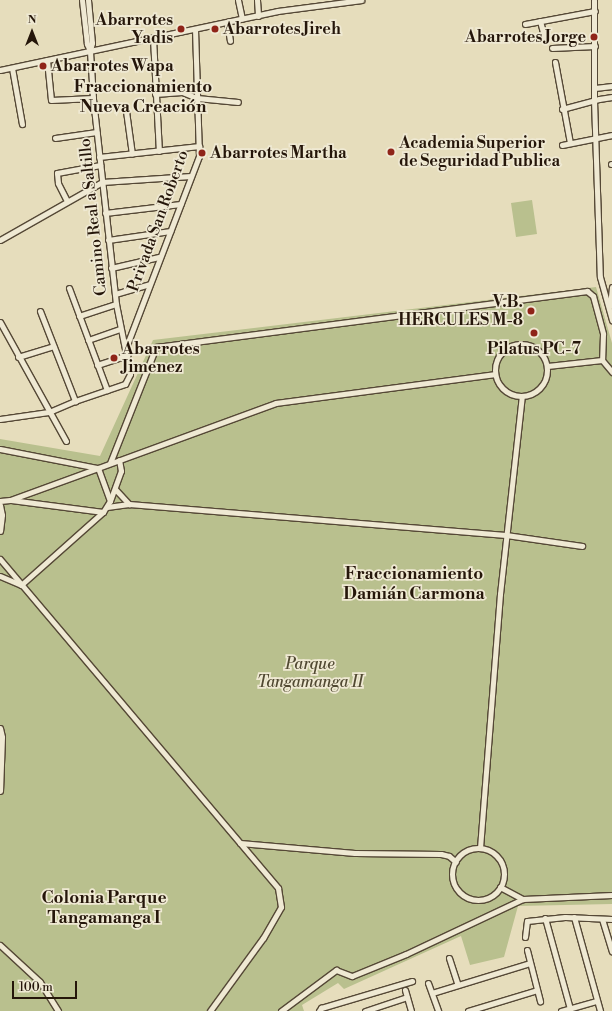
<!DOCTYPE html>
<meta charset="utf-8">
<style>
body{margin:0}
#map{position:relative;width:612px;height:1011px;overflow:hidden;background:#e6ddbc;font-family:"Libre Bodoni",serif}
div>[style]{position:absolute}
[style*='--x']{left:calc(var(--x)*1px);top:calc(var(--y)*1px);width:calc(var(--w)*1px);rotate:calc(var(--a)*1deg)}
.green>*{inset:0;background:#b9c08e}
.roads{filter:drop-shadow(1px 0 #554836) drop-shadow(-1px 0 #554836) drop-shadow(0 1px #554836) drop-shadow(0 -1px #554836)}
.minor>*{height:5px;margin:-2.5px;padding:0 2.5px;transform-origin:2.5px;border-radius:2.5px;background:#efe9d3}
.minor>.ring{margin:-2.5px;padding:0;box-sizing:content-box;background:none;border:5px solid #efe9d3;border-radius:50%}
.dots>*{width:11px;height:11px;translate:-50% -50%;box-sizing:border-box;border:2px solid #efe9d3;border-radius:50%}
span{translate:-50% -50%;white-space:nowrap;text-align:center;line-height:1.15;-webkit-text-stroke:3.5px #efe9d3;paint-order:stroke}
.poi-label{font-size:16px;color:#25160a;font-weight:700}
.right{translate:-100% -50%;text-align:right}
.left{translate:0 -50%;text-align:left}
.street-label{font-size:16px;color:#25160a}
.park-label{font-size:16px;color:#514932;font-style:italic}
.neighbourhood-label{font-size:17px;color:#25160a;font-weight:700}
.north{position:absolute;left:12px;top:12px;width:40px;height:40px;-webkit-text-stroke:3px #efe9d3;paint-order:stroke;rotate:0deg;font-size:11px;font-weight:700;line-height:16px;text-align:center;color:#25160a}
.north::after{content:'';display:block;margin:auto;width:14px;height:18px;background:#25160a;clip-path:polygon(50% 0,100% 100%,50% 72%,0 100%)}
.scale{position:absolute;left:12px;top:981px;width:65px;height:18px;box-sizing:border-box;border:2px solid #25160a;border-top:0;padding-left:5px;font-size:12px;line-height:14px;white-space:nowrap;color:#25160a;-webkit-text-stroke:3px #efe9d3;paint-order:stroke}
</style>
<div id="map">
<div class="green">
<i style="clip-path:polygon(532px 200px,537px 234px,516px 237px,511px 203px)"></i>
<i style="clip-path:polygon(596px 287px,612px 343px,612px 904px,518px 906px,504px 957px,470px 965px,461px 936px,344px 989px,338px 983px,302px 1005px,304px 1011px,0 1011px,0 439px,100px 456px,153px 340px)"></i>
</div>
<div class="roads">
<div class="minor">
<i style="--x:88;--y:0;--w:43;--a:84.7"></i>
<i style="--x:92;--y:43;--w:7;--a:106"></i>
<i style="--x:238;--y:0;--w:19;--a:78"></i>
<i style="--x:257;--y:0;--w:16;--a:86"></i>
<i style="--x:594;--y:0;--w:100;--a:90"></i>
<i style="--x:594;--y:100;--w:177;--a:88.1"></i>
<i style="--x:600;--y:277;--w:45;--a:74.4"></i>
<i style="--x:540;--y:21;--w:20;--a:75"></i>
<i style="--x:227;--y:22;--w:19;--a:81"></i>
<i style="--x:525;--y:24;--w:71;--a:-10.5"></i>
<i style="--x:153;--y:38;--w:113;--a:87"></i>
<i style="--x:552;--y:48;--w:43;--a:-2.7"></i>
<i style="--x:47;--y:60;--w:40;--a:84.3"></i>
<i style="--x:51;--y:100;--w:42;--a:-2.7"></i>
<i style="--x:555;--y:62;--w:82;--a:79.5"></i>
<i style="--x:12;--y:68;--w:57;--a:79.9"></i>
<i style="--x:0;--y:70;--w:284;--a:-12"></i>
<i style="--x:278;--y:11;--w:84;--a:-7.5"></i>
<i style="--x:595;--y:88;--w:17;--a:-7"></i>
<i style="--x:182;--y:92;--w:15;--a:-11"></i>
<i style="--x:155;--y:94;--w:27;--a:-4"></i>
<i style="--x:182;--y:92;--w:16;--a:22"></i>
<i style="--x:197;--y:98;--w:41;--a:5.6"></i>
<i style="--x:562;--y:109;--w:38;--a:-15"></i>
<i style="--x:599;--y:99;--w:13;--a:-9"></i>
<i style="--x:126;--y:111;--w:43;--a:82.1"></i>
<i style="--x:55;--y:138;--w:42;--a:-8.1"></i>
<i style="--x:562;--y:145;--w:51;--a:-11.3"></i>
<i style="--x:99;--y:157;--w:101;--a:-6.3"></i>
<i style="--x:611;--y:164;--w:1;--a:0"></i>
<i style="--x:67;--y:201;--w:20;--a:-117"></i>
<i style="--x:58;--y:183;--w:10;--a:-96"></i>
<i style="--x:57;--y:173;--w:44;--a:-10.5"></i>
<i style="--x:105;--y:213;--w:76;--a:-6.8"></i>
<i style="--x:0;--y:240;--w:117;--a:-29.6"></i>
<i style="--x:102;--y:182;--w:89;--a:-3.9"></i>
<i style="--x:108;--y:240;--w:63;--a:-8.3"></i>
<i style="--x:111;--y:268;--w:49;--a:-12.9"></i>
<i style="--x:69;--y:288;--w:109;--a:69.6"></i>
<i style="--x:115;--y:294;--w:35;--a:-16"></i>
<i style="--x:610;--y:306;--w:19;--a:-84"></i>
<i style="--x:40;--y:311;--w:97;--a:68.7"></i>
<i style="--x:79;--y:316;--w:39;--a:-18"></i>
<i style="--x:0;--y:322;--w:136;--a:61"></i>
<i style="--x:88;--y:340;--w:34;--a:-19"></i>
<i class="ring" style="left:495px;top:344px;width:47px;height:47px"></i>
<i style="--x:125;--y:350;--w:208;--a:-69.1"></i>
<i style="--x:199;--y:156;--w:127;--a:-91.8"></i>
<i style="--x:18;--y:357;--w:37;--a:-17"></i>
<i style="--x:602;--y:360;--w:16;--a:50"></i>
<i style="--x:97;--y:365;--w:32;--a:-18"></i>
<i style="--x:0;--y:419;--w:49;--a:-8.1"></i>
<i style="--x:49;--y:412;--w:28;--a:-23"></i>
<i style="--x:75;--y:401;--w:53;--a:-18.8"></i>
<i style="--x:125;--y:384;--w:11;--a:-63"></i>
<i style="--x:130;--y:374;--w:71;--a:-101.3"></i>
<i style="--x:116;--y:304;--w:207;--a:-96.4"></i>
<i style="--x:93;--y:98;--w:47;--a:-93.7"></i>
<i style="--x:90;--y:51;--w:8;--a:-113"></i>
<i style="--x:87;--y:44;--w:44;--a:-96.5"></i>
<i style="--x:0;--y:449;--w:100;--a:11"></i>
<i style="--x:98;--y:468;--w:189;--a:-20.1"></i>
<i style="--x:276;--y:403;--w:221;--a:-7.5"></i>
<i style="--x:110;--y:463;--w:125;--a:-68.4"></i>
<i style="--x:156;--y:347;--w:435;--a:-7.4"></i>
<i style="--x:587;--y:291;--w:8;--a:40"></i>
<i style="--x:593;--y:296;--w:39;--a:75"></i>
<i style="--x:603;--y:334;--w:26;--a:92"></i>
<i style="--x:602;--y:360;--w:55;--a:173.8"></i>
<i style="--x:115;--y:489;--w:21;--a:47"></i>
<i style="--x:11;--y:500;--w:93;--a:7.4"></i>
<i style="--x:0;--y:501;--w:10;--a:-6"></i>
<i style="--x:10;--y:500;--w:94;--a:-20"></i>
<i style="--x:98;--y:468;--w:35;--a:70"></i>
<i style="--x:0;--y:505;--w:10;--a:79"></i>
<i style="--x:2;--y:515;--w:16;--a:97"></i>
<i style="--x:107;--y:507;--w:22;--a:-8"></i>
<i style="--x:129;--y:504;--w:378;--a:4.7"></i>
<i style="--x:506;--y:535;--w:77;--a:8.2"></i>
<i style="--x:0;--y:559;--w:431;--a:49.8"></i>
<i style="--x:278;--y:888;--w:19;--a:81"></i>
<i style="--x:281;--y:907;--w:36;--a:120"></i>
<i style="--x:263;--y:938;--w:90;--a:126"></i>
<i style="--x:0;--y:576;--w:23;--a:23"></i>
<i style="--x:21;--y:585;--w:110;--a:-41.7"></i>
<i style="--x:103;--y:512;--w:13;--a:-58"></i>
<i style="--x:110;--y:501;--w:32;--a:-70"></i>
<i style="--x:121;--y:471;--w:11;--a:-100"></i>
<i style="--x:0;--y:728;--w:9;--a:77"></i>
<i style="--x:2;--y:737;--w:54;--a:92.1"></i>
<i style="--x:240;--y:843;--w:115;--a:5"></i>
<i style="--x:355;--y:853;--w:86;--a:0.7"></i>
<i style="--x:441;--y:854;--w:8;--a:14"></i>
<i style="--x:449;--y:856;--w:9;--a:41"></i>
<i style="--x:480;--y:848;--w:255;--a:-85.5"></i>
<i style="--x:500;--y:594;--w:199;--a:-83.7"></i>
<i class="ring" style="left:452px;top:848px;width:47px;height:47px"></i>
<i style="--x:500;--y:887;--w:26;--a:28"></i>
<i style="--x:523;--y:899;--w:89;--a:-2.6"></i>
<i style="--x:574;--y:917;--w:98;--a:74.5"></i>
<i style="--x:545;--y:918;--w:94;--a:74.6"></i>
<i style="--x:602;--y:919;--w:34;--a:73"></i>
<i style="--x:525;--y:937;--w:16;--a:-83"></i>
<i style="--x:527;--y:921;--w:38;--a:-6"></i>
<i style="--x:565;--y:917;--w:47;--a:2.4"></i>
<i style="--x:0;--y:945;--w:54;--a:42.8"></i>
<i style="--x:40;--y:982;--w:34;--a:58"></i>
<i style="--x:527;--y:950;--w:53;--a:75.7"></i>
<i style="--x:449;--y:958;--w:28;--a:72"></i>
<i style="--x:428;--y:983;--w:30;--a:70"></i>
<i style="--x:405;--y:990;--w:22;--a:74"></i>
<i style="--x:432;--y:993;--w:102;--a:-17"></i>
<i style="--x:281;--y:1011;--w:69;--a:-36.7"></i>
<i style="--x:336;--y:970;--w:17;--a:21"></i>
<i style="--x:352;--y:976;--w:58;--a:-22.2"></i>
<i style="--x:406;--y:954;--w:129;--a:-25.2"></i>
<i style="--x:319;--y:1011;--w:4;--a:-56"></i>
<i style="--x:321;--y:1008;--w:95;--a:-16.5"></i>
<i style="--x:365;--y:1011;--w:44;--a:-18.4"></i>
<i style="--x:468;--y:1011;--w:72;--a:-16.9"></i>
<i style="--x:561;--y:1011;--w:37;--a:-16"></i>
</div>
</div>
<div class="dots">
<i style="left:181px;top:29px;background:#8f2418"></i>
<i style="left:215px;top:29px;background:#8f2418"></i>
<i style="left:594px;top:37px;background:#8f2418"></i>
<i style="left:43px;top:66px;background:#8f2418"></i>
<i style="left:391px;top:152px;background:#8f2418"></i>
<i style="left:202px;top:153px;background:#8f2418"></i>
<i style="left:531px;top:311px;background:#8f2418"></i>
<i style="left:534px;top:333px;background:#8f2418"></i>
<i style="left:114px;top:358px;background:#8f2418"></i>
</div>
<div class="poi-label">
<span class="right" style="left:173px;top:29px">Abarrotes<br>Yadis</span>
<span class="left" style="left:223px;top:29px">Abarrotes Jireh</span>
<span class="right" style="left:586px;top:37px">Abarrotes Jorge</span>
<span class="left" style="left:51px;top:66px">Abarrotes Wapa</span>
<span class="left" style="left:399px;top:152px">Academia Superior<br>de Seguridad Publica</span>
<span class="left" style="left:210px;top:153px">Abarrotes Martha</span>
<span class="right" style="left:523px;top:311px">V.B.<br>HERCULES M-8</span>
<span class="left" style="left:122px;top:358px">Abarrotes<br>Jimenez</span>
<span style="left:534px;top:349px">Pilatus PC-7</span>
</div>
<div class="street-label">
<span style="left:93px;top:217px;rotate:-96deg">Camino Real a Saltillo</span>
<span style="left:158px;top:221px;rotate:-70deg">Privada San Roberto</span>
</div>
<div class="park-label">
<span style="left:310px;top:673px">Parque<br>Tangamanga II</span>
</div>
<div class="neighbourhood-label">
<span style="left:143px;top:98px">Fraccionamiento<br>Nueva Creación</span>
<span style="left:414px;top:585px">Fraccionamiento<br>Damián Carmona</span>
<span style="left:104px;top:909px">Colonia Parque<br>Tangamanga I</span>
</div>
<div class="north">N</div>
<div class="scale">100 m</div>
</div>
